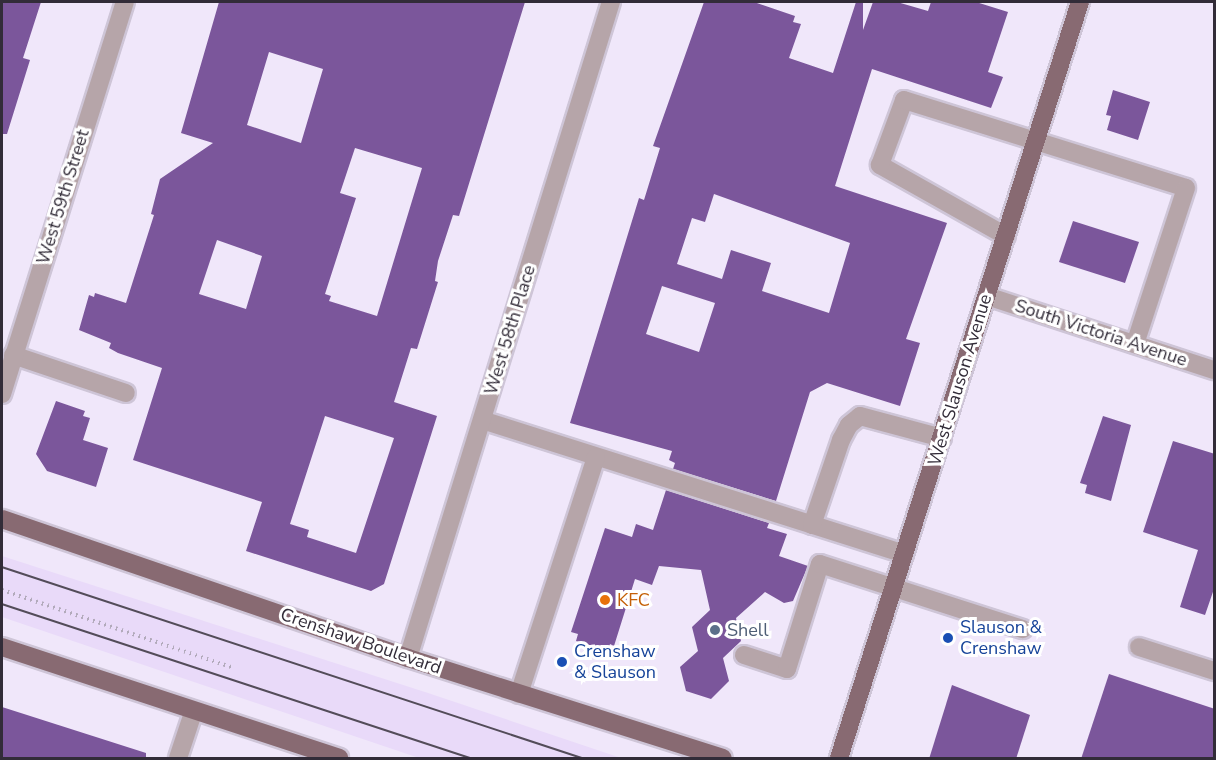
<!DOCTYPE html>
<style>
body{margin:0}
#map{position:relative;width:1216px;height:760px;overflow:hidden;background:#f0e7fa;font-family:"Nunito Sans",sans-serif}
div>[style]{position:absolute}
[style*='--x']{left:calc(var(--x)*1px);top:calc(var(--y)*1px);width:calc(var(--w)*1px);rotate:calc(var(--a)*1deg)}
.built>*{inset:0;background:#e9daf9}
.building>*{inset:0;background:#7b569b}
.path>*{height:4px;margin-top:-2px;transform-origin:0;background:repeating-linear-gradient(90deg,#b2aabb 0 1.5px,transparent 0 6px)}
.roads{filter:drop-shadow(2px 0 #cec5d7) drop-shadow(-2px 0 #cec5d7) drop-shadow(0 2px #cec5d7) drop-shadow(0 -2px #cec5d7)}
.minor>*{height:18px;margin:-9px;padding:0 9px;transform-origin:9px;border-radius:9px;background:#b6a5a9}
.major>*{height:18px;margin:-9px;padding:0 9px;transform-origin:9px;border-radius:9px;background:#886a72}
.tram>*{height:1.5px;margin:-0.75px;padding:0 0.75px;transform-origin:0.75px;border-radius:0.75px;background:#534c59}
.dots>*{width:16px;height:16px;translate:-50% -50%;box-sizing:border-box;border:3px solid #fff;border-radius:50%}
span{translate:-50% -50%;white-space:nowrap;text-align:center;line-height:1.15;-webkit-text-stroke:6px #fff;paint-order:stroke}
.street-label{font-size:18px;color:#322c38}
.food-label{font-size:18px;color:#c56008}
.left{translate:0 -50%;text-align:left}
.transit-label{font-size:18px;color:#164399}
.service-label{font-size:18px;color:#4e5e75}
.frame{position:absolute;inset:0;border:3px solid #322c38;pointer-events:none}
</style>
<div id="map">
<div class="built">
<i style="clip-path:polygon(2px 556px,428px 693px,621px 758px,419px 758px,2px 617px)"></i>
</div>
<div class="building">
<i style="clip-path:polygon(2px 2px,41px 2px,23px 58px,30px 60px,7px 134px,2px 134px)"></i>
<i style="clip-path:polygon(evenodd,219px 2px,525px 2px,459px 216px,453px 215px,438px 261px,435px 281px,438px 282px,417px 349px,411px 348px,394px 402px,437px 416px,384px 584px,371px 591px,246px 551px,262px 502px,133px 460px,162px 368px,118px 353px,109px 348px,111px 343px,79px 330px,89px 295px,94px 297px,95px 293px,126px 303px,154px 215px,151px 214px,160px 179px,213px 143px,181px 133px,219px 2px,269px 52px,323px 69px,301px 143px,247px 125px,269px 52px,219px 2px,355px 148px,422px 168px,377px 316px,329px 301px,331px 296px,325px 294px,356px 198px,340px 193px,355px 148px,219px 2px,217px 240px,262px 256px,246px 309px,199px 294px,217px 240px,219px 2px,325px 416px,394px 438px,356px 553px,307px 537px,309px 530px,290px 524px,325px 416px)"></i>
<i style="clip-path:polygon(evenodd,704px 2px,754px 2px,795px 16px,793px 22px,801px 24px,789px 58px,833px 73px,856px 2px,863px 2px,863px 30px,873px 2px,897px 2px,928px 11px,931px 2px,976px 2px,1008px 12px,988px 72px,1003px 77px,991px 108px,872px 69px,835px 186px,947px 223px,906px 339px,920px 343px,900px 406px,827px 383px,810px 392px,776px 501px,673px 469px,675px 463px,669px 460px,672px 451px,570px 423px,639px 198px,644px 200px,660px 148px,653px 146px,704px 2px,714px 194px,850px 243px,829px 313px,762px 291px,771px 263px,731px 250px,722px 279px,677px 264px,692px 218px,705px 222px,714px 194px,704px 2px,662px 286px,715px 303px,699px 352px,646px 334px,662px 286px)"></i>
<i style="clip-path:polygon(1113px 90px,1150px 102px,1138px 140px,1107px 130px,1111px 116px,1106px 115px)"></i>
<i style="clip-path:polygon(1073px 221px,1139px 242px,1125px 283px,1059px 262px)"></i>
<i style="clip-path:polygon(56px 401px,85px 411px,83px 416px,90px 418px,83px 440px,108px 448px,96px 487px,47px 471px,36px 454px)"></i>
<i style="clip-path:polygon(1103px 416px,1131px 425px,1111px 501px,1085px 493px,1087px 485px,1080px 483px)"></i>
<i style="clip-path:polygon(1173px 441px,1215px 454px,1215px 586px,1205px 615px,1180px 607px,1198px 550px,1143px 532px)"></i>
<i style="clip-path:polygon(666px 490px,769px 523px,767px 528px,787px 534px,779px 556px,808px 566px,793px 601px,784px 603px,765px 592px,736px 618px,741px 641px,723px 658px,729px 681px,711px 699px,686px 691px,680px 667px,698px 651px,692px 627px,710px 610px,701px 570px,659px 566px,652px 585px,635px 579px,614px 646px,610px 644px,608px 651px,576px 641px,578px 634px,571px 632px,605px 528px,632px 537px,636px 524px,653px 530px)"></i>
<i style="clip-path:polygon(1109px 674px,1215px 709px,1215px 759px,1081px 759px)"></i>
<i style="clip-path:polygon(952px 685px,1030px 715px,1016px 759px,929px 759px)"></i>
<i style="clip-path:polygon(2px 707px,146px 753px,146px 759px,2px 759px)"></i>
</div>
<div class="path">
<i style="--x:2;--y:590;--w:245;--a:18.6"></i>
</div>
<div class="roads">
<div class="minor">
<i style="--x:1006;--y:236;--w:145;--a:-150.6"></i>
<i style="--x:880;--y:165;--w:69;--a:-69.7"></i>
<i style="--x:904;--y:100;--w:295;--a:17.3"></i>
<i style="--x:1186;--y:188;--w:164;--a:108.1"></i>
<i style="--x:987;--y:296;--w:239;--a:18.1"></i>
<i style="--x:13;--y:355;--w:119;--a:18.6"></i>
<i style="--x:2;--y:394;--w:411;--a:-72.6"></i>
<i style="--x:482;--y:420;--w:443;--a:17.6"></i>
<i style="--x:812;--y:525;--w:90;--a:-71.2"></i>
<i style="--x:841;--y:440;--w:17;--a:-62"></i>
<i style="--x:849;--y:425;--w:14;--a:-39"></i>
<i style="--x:860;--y:416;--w:85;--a:15"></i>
<i style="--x:1139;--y:647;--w:79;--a:17.7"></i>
<i style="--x:744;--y:655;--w:45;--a:18"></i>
<i style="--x:787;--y:669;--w:110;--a:-72.6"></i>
<i style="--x:820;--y:564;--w:213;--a:17.8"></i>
<i style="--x:408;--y:658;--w:687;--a:-72.81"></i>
<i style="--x:519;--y:694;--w:249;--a:-72"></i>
<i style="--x:178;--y:758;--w:47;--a:-71.6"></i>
</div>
<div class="major">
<i style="--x:2;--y:519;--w:429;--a:18.9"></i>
<i style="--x:408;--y:658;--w:330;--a:17.6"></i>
<i style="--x:2;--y:647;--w:355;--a:18.2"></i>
<i style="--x:839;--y:758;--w:793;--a:-72.32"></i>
</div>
</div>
<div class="tram">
<i style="--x:2;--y:567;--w:611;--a:18.23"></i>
<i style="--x:2;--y:604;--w:494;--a:18.2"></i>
</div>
<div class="dots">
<i style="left:605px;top:600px;background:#e8710a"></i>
<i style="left:715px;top:630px;background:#5c6f8a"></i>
<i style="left:948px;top:638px;background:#1a4fb4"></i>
<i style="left:562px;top:662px;background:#1a4fb4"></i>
</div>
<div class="street-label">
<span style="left:63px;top:197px;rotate:-73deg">West 59th Street</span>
<span style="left:510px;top:330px;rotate:-73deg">West 58th Place</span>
<span style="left:1101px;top:333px;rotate:18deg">South Victoria Avenue</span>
<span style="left:960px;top:380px;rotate:-73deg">West Slauson Avenue</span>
<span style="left:361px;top:641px;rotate:19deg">Crenshaw Boulevard</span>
</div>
<div class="food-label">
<span class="left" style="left:617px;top:600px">KFC</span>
</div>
<div class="transit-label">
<span class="left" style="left:960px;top:638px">Slauson &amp;<br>Crenshaw</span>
<span class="left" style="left:574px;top:662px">Crenshaw<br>&amp; Slauson</span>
</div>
<div class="service-label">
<span class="left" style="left:727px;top:630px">Shell</span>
</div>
<div class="frame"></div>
</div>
